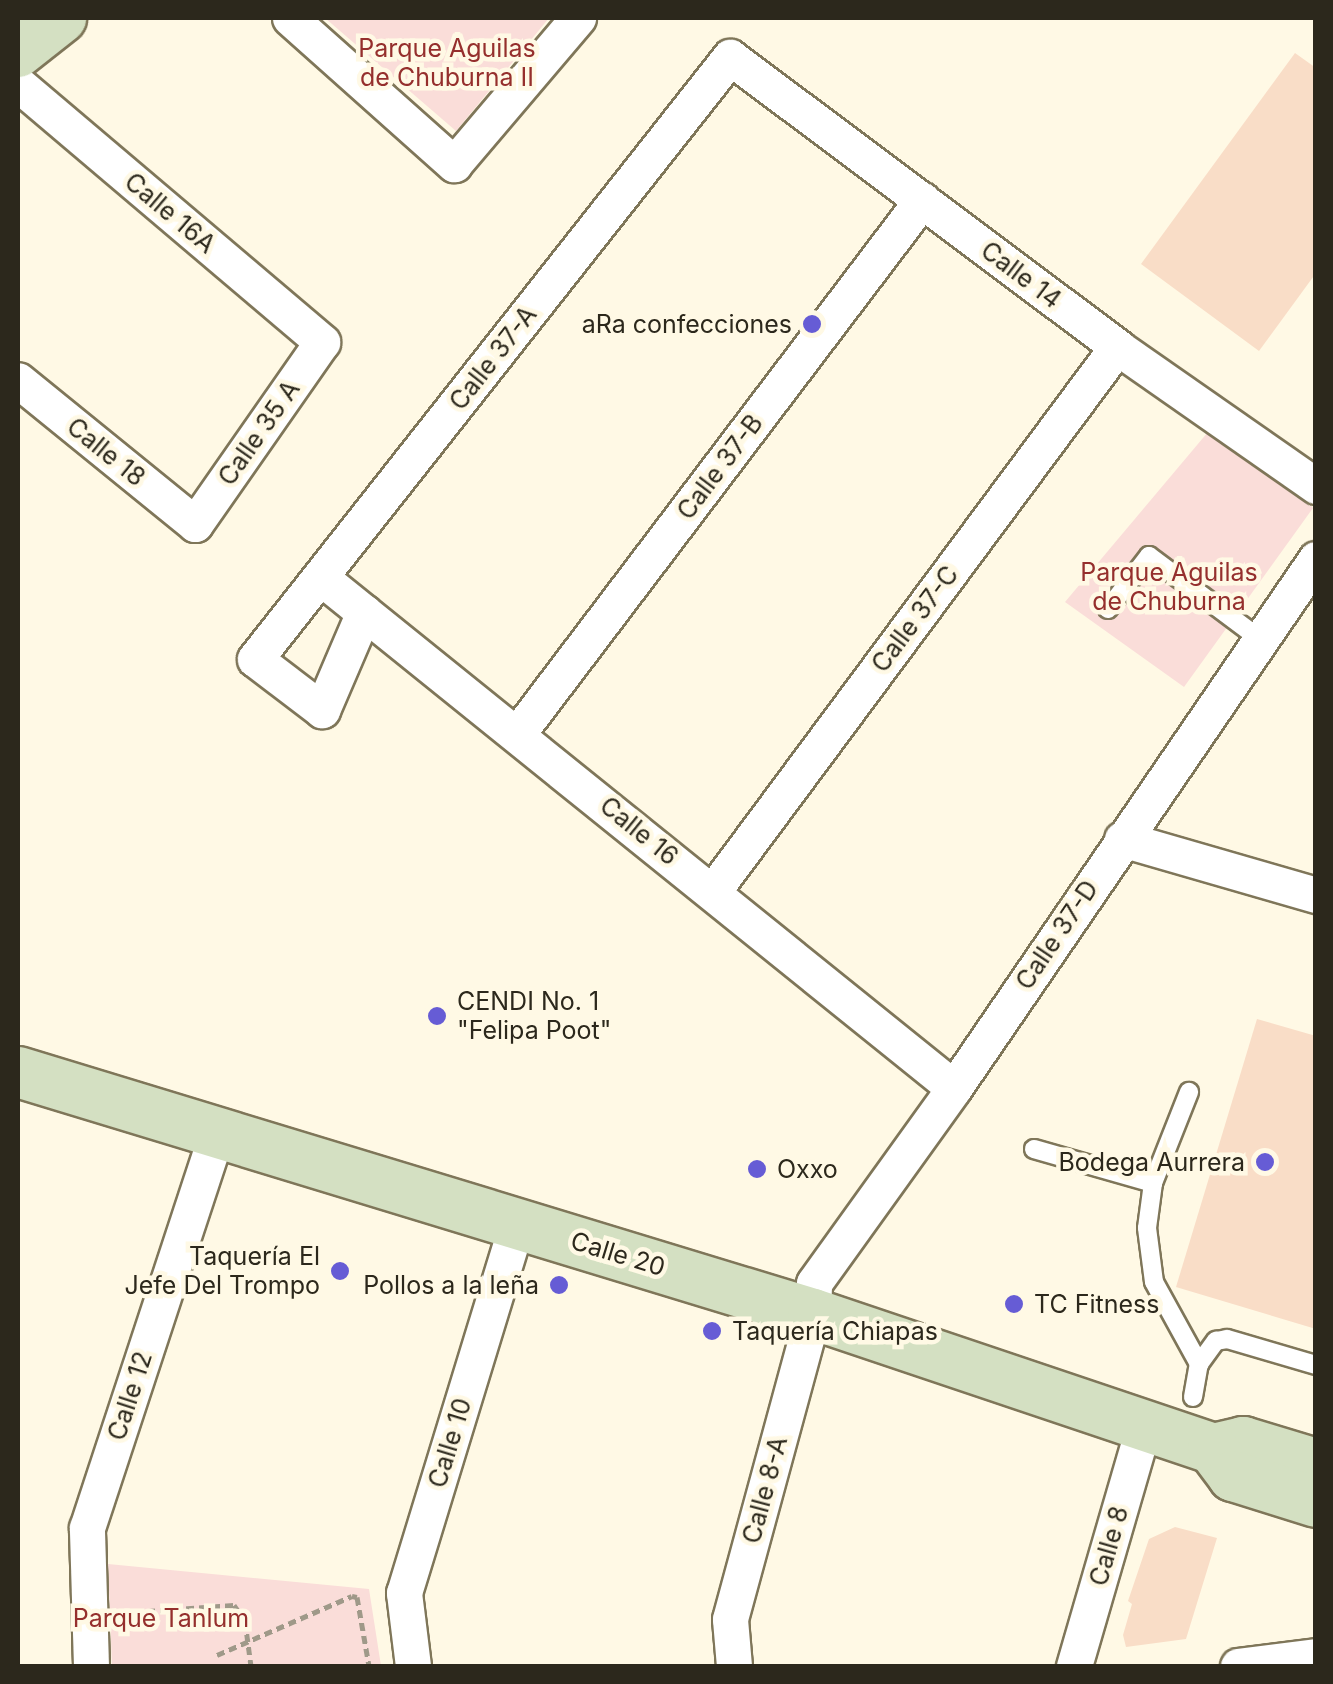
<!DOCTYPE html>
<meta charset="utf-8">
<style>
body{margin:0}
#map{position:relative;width:1333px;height:1684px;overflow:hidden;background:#fff9e5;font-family:Inter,sans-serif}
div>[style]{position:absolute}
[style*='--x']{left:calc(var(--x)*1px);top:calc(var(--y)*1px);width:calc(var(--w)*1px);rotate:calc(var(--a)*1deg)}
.green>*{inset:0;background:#faddd9}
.building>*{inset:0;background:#f9ddc7}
.path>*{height:5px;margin-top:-2.5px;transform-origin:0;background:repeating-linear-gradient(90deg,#9f9989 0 8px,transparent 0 13px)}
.roads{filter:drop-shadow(2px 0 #7f7659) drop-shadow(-2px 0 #7f7659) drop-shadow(0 2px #7f7659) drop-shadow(0 -2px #7f7659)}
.lane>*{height:18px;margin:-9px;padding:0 9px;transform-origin:9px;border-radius:9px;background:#fff}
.street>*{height:35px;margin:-17.5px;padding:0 17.5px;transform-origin:17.5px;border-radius:17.5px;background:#fff}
.secondary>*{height:50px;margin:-25px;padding:0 25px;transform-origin:25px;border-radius:25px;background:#d4e0c2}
.dots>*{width:28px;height:28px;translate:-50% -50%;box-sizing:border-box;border:5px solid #fff9e5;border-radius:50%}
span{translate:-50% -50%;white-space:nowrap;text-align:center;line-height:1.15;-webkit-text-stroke:9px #fff9e5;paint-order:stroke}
.park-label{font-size:25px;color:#952f2d}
.street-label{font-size:25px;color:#2c281c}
.poi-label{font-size:25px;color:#2c281c}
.right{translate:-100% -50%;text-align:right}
.left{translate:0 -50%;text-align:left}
.frame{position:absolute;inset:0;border:20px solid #2c281c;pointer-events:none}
</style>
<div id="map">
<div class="green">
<i style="clip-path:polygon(325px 18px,549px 18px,456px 131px)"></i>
<i style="clip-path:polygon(1208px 432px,1313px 508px,1184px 687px,1065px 602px)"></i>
<i style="clip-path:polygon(108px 1564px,369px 1589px,381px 1666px,112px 1666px)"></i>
</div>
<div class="building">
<i style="clip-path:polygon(1295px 53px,1316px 68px,1316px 273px,1259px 351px,1141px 264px)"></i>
<i style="clip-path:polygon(1257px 1019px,1316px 1036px,1316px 1329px,1176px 1287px)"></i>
<i style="clip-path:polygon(1175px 1527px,1217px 1538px,1186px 1639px,1126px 1647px,1123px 1635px,1132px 1604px,1128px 1601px,1149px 1539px)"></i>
</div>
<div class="path">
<i style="--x:122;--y:1620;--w:14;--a:-34"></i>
<i style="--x:134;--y:1612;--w:100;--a:-4"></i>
<i style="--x:234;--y:1605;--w:19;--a:55"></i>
<i style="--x:245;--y:1621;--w:45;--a:82.4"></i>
<i style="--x:217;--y:1655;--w:147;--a:-23.6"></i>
<i style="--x:352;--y:1596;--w:5;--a:11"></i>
<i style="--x:357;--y:1597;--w:70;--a:80.1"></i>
</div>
<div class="roads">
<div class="lane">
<i style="--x:1108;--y:609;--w:67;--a:-52.3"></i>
<i style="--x:1149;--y:556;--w:139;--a:36.8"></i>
<i style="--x:1034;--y:1149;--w:124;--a:15.9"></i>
<i style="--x:1153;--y:1183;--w:45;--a:97.6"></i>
<i style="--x:1147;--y:1228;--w:54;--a:82.6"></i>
<i style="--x:1154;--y:1282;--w:94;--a:61.2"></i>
<i style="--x:1153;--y:1183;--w:98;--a:-68.4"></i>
<i style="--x:1193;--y:1397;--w:34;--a:-80"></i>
<i style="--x:1199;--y:1364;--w:29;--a:-54"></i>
<i style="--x:1216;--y:1341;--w:11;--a:-10"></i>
<i style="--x:1227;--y:1339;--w:93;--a:16.3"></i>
</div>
<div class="street">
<i style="--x:290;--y:18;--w:220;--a:41.7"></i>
<i style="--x:454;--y:164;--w:192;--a:-49.7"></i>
<i style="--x:18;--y:84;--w:399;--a:40.3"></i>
<i style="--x:322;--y:342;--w:222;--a:124.9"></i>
<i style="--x:195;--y:524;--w:228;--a:-140.9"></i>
<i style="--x:320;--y:577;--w:814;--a:38.87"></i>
<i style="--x:364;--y:612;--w:107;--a:113.2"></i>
<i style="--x:322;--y:710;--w:84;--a:-142.7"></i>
<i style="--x:255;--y:659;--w:767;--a:-51.73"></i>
<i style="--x:730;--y:57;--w:484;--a:36.8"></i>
<i style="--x:1117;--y:347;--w:243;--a:34.9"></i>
<i style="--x:518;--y:733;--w:669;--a:-52.84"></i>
<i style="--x:1122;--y:839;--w:202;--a:16.1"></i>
<i style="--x:713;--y:891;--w:678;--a:-53.4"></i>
<i style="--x:91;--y:1666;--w:138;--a:-91.7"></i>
<i style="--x:87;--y:1528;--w:417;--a:-71.8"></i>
<i style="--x:413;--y:1666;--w:74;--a:-97"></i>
<i style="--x:404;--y:1593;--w:387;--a:-73"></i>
<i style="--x:734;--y:1666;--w:47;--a:-94.9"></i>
<i style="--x:730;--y:1619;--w:316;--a:-74.8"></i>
<i style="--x:813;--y:1314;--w:31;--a:-88"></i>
<i style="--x:814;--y:1283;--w:240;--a:-54.3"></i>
<i style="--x:954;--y:1088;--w:641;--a:-55.62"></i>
<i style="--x:1074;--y:1666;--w:251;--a:-73.8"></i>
<i style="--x:1238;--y:1666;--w:79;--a:-7.3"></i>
</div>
<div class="secondary">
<i style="--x:18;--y:52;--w:55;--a:-38.3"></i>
<i style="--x:18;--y:1072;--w:831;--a:16.93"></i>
<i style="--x:813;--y:1314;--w:422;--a:18.6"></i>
<i style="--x:1213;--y:1449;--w:31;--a:-13"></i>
<i style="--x:1243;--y:1442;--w:76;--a:16.8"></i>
<i style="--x:1213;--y:1449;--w:34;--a:53"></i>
<i style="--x:1233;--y:1476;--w:87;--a:17.4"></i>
</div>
</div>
<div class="dots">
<i style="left:812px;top:324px;background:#665cd5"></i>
<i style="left:437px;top:1016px;background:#665cd5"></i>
<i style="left:1265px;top:1162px;background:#665cd5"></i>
<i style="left:757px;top:1169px;background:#665cd5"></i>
<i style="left:340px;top:1271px;background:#665cd5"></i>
<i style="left:559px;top:1285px;background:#665cd5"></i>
<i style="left:1014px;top:1304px;background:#665cd5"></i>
<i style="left:712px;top:1331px;background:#665cd5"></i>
</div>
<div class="park-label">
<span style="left:447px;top:63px">Parque Aguilas<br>de Chuburna II</span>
<span style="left:1169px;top:587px">Parque Aguilas<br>de Chuburna</span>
<span style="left:161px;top:1618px">Parque Tanlum</span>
</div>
<div class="street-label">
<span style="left:170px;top:213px;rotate:40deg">Calle 16A</span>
<span style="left:1021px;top:275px;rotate:37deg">Calle 14</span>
<span style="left:493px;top:358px;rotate:-52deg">Calle 37-A</span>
<span style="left:259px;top:433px;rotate:-55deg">Calle 35 A</span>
<span style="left:106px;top:452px;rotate:39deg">Calle 18</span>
<span style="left:720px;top:467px;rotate:-53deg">Calle 37-B</span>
<span style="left:915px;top:619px;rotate:-53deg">Calle 37-C</span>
<span style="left:639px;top:831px;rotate:39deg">Calle 16</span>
<span style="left:1057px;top:935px;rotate:-56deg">Calle 37-D</span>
<span style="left:618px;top:1254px;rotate:17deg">Calle 20</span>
<span style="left:130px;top:1396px;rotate:-72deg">Calle 12</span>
<span style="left:450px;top:1443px;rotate:-73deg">Calle 10</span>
<span style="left:765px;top:1490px;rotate:-75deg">Calle 8-A</span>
<span style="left:1109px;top:1546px;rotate:-74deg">Calle 8</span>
</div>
<div class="poi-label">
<span class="right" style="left:792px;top:324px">aRa confecciones</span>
<span class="left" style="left:457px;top:1016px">CENDI No. 1<br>"Felipa Poot"</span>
<span class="right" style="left:1245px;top:1162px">Bodega Aurrera</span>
<span class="left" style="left:777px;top:1169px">Oxxo</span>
<span class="right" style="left:320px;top:1271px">Taquería El<br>Jefe Del Trompo</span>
<span class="right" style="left:539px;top:1285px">Pollos a la leña</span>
<span class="left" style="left:1034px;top:1304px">TC Fitness</span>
<span class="left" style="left:732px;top:1331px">Taquería Chiapas</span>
</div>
<div class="frame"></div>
</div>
